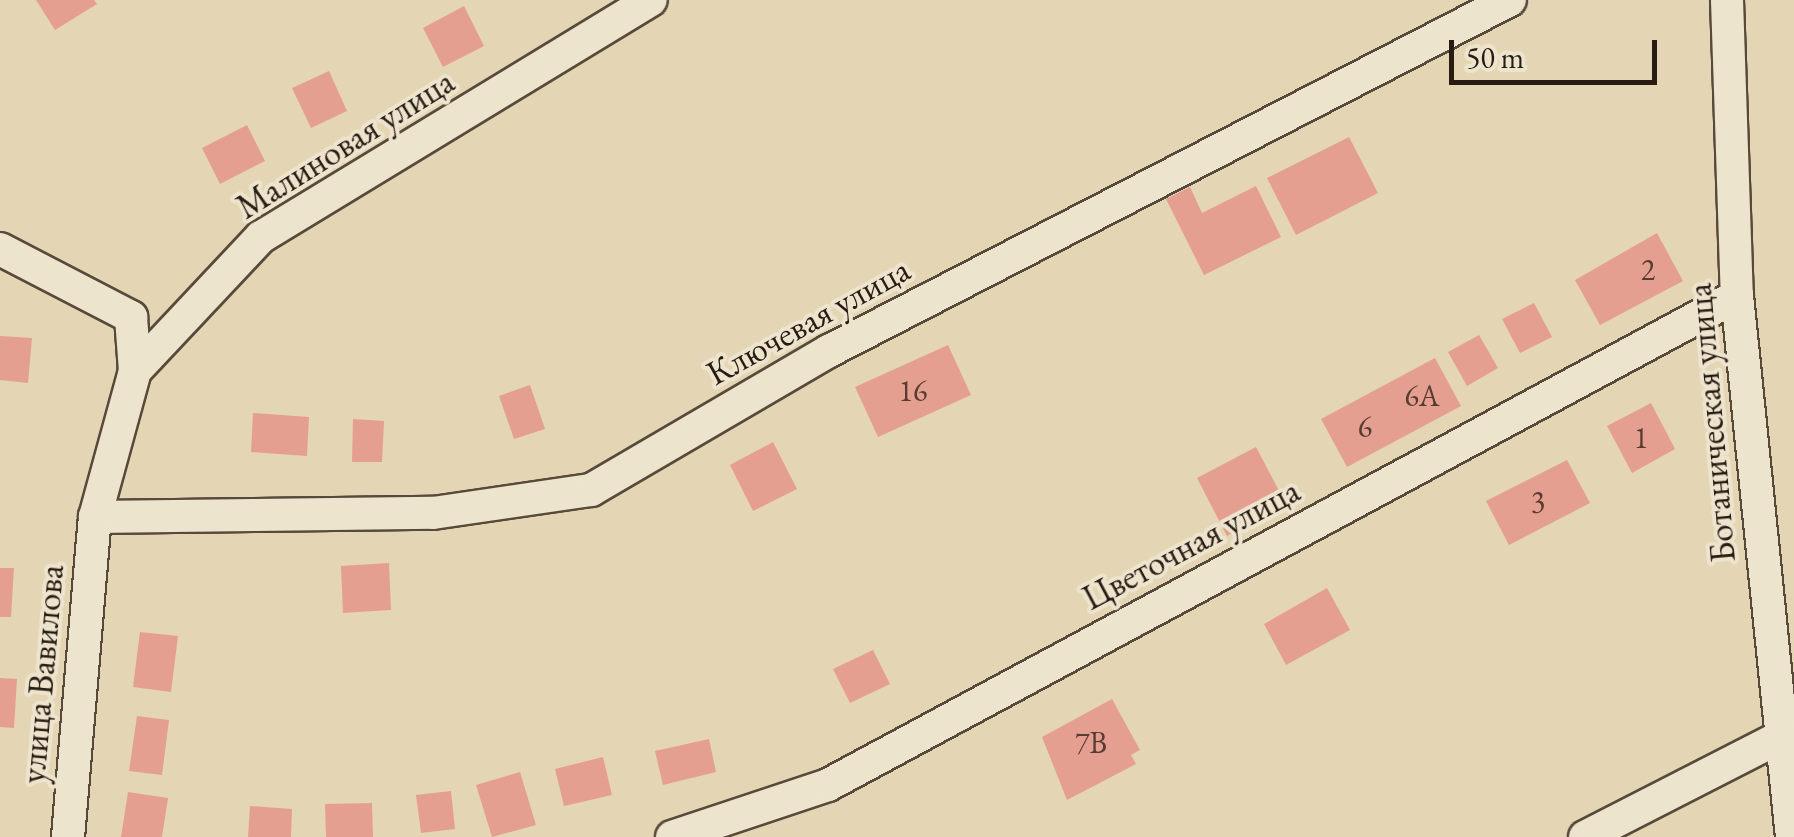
<!DOCTYPE html>
<meta charset="utf-8">
<style>
body{margin:0}
#map{position:relative;width:1794px;height:837px;overflow:hidden;background:#e4d5b4;font-family:"EB Garamond",serif}
div>[style]{position:absolute}
[style*='--x']{left:calc(var(--x)*1px);top:calc(var(--y)*1px);width:calc(var(--w)*1px);rotate:calc(var(--a)*1deg)}
.building>*{inset:0;background:#e59f91}
.roads{filter:drop-shadow(2px 0 #574a3a) drop-shadow(-2px 0 #574a3a) drop-shadow(0 2px #574a3a) drop-shadow(0 -2px #574a3a)}
.street>*{height:32px;margin:-16px;padding:0 16px;transform-origin:16px;border-radius:16px;background:#ede4ce}
span{translate:-50% -50%;white-space:nowrap;text-align:center;line-height:1.15;-webkit-text-stroke:8px #ede4ce;paint-order:stroke}
.number-label{font-size:30px;color:#573c32}
.number-label span{-webkit-text-stroke-width:0}
.street-label{font-size:35px;color:#281b12}
.scale{position:absolute;left:1449px;top:40px;width:208px;height:45px;box-sizing:border-box;border:5px solid #281b12;border-top:0;padding-left:12px;font-size:30px;line-height:35px;white-space:nowrap;color:#281b12;-webkit-text-stroke:8px #ede4ce;paint-order:stroke}
</style>
<div id="map">
<div class="building">
<i style="clip-path:polygon(36px 0,94px 0,97px 4px,55px 30px)"></i>
<i style="clip-path:polygon(464px 6px,484px 46px,443px 67px,423px 28px)"></i>
<i style="clip-path:polygon(329px 71px,347px 111px,311px 128px,292px 88px)"></i>
<i style="clip-path:polygon(247px 125px,265px 161px,220px 184px,202px 148px)"></i>
<i style="clip-path:polygon(1349px 137px,1378px 193px,1296px 235px,1267px 178px)"></i>
<i style="clip-path:polygon(1256px 186px,1281px 237px,1204px 275px,1166px 199px,1190px 187px,1202px 213px)"></i>
<i style="clip-path:polygon(1657px 233px,1683px 281px,1600px 325px,1575px 280px)"></i>
<i style="clip-path:polygon(1534px 303px,1552px 337px,1520px 353px,1502px 319px)"></i>
<i style="clip-path:polygon(1479px 335px,1498px 368px,1467px 386px,1448px 352px)"></i>
<i style="clip-path:polygon(0 336px,32px 338px,28px 383px,0 380px)"></i>
<i style="clip-path:polygon(948px 345px,971px 395px,878px 437px,855px 387px)"></i>
<i style="clip-path:polygon(1435px 358px,1461px 406px,1347px 467px,1321px 419px)"></i>
<i style="clip-path:polygon(530px 385px,545px 429px,514px 439px,499px 396px)"></i>
<i style="clip-path:polygon(1651px 403px,1675px 449px,1632px 473px,1607px 426px)"></i>
<i style="clip-path:polygon(253px 413px,309px 417px,307px 456px,251px 452px)"></i>
<i style="clip-path:polygon(353px 419px,384px 421px,382px 462px,352px 462px)"></i>
<i style="clip-path:polygon(773px 442px,797px 489px,753px 511px,730px 465px)"></i>
<i style="clip-path:polygon(1256px 447px,1286px 504px,1227px 536px,1197px 478px)"></i>
<i style="clip-path:polygon(1567px 460px,1590px 503px,1509px 545px,1486px 501px)"></i>
<i style="clip-path:polygon(389px 563px,391px 610px,343px 613px,341px 566px)"></i>
<i style="clip-path:polygon(0 568px,14px 568px,11px 617px,0 617px)"></i>
<i style="clip-path:polygon(1327px 588px,1350px 630px,1286px 665px,1264px 624px)"></i>
<i style="clip-path:polygon(140px 632px,178px 636px,171px 692px,133px 687px)"></i>
<i style="clip-path:polygon(873px 650px,890px 684px,850px 703px,833px 669px)"></i>
<i style="clip-path:polygon(0 678px,17px 679px,14px 728px,0 727px)"></i>
<i style="clip-path:polygon(1112px 699px,1140px 750px,1131px 755px,1136px 764px,1067px 800px,1042px 737px)"></i>
<i style="clip-path:polygon(137px 716px,169px 720px,162px 775px,129px 771px)"></i>
<i style="clip-path:polygon(709px 739px,716px 772px,663px 785px,655px 751px)"></i>
<i style="clip-path:polygon(603px 757px,612px 795px,564px 806px,555px 769px)"></i>
<i style="clip-path:polygon(520px 772px,536px 825px,492px 837px,476px 785px)"></i>
<i style="clip-path:polygon(451px 791px,455px 829px,421px 833px,416px 795px)"></i>
<i style="clip-path:polygon(128px 792px,168px 798px,162px 837px,121px 837px)"></i>
<i style="clip-path:polygon(372px 803px,373px 837px,326px 837px,325px 804px)"></i>
<i style="clip-path:polygon(250px 806px,292px 809px,291px 837px,248px 837px)"></i>
</div>
<div class="roads">
<div class="street">
<i style="--x:1727;--y:0;--w:296;--a:88.1"></i>
<i style="--x:1737;--y:296;--w:544;--a:84.2"></i>
<i style="--x:0;--y:249;--w:148;--a:27.4"></i>
<i style="--x:131;--y:317;--w:54;--a:85.8"></i>
<i style="--x:95;--y:517;--w:338;--a:-0.7"></i>
<i style="--x:433;--y:513;--w:160;--a:-8.3"></i>
<i style="--x:591;--y:490;--w:276;--a:-30.3"></i>
<i style="--x:829;--y:351;--w:766;--a:-27.27"></i>
<i style="--x:68;--y:837;--w:321;--a:-85.2"></i>
<i style="--x:95;--y:517;--w:151;--a:-74.7"></i>
<i style="--x:135;--y:371;--w:184;--a:-46.8"></i>
<i style="--x:261;--y:237;--w:456;--a:-31.3"></i>
<i style="--x:672;--y:837;--w:164;--a:-18.4"></i>
<i style="--x:828;--y:785;--w:1032;--a:-28.28"></i>
<i style="--x:1585;--y:837;--w:221;--a:-27.1"></i>
</div>
</div>
<div class="number-label">
<span style="left:1648px;top:270px">2</span>
<span style="left:913px;top:391px">16</span>
<span style="left:1422px;top:396px">6А</span>
<span style="left:1365px;top:427px">6</span>
<span style="left:1641px;top:438px">1</span>
<span style="left:1538px;top:502px">3</span>
<span style="left:1091px;top:743px">7В</span>
</div>
<div class="street-label">
<span style="left:345px;top:144px;rotate:-32deg">Малиновая улица</span>
<span style="left:808px;top:321px;rotate:-29deg">Ключевая улица</span>
<span style="left:1711px;top:423px;rotate:-95deg">Ботаническая улица</span>
<span style="left:1191px;top:544px;rotate:-28deg">Цветочная улица</span>
<span style="left:42px;top:674px;rotate:-85deg">улица Вавилова</span>
</div>
<div class="scale">50 m</div>
</div>
